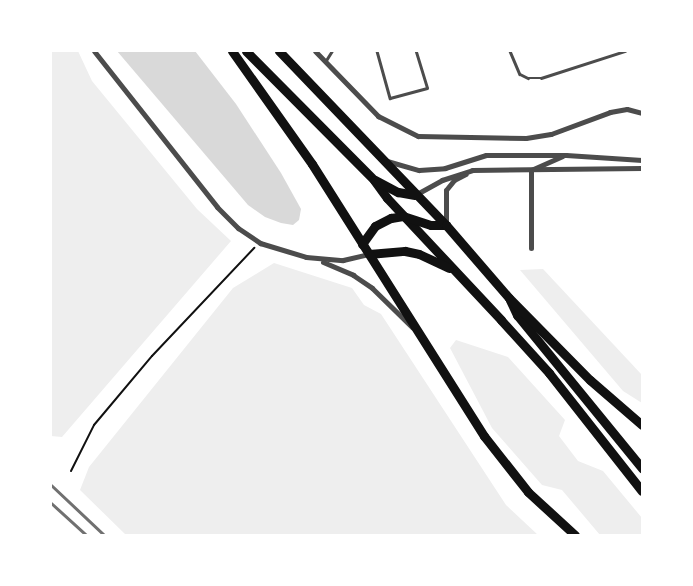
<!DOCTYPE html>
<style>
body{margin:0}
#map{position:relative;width:693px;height:586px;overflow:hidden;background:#fff;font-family:Figtree,sans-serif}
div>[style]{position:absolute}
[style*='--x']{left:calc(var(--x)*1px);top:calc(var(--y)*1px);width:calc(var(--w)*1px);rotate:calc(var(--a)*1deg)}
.green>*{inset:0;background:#eee}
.water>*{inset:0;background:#d9d9d9}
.path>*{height:2px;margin:-1px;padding:0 1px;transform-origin:1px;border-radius:1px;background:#111}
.service>*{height:2.5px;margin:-1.25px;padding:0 1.25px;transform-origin:1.25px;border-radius:1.25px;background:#4c4c4c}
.minor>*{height:5px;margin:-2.5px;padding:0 2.5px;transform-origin:2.5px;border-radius:2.5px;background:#4c4c4c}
.primary>*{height:9px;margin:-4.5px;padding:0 4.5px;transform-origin:4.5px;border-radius:4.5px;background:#111}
.trunk>*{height:9px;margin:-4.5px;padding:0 4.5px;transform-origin:4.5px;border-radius:4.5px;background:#111}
.rail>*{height:3px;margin:-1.5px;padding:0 1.5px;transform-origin:1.5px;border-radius:1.5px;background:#707070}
span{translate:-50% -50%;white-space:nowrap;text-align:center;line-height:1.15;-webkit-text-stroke:5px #fff;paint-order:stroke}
.frame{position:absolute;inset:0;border:52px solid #fff;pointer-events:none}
</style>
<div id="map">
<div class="green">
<i style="clip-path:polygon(51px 51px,78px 51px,92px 81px,197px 209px,231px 241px,62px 437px,51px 436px)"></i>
<i style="clip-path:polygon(274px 263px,352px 288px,364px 305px,381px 314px,506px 505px,538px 535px,126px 535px,80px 490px,89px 467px,233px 288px)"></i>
<i style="clip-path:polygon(543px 269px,642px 375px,642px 403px,623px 391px,520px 270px)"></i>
<i style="clip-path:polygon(456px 340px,508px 357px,565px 420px,559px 436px,578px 461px,603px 471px,642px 518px,642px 535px,600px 535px,562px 490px,542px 485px,492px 428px,450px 348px)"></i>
</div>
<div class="water">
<i style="clip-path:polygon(117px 51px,195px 51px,236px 104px,281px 173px,301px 209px,299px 220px,293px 225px,281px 223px,265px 217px,248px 205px)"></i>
</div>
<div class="path">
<i style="--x:71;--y:471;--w:51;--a:-63.4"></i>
<i style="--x:94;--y:425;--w:90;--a:-50"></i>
<i style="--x:152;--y:356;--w:149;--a:-46.6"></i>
</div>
<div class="service">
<i style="--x:377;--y:51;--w:49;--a:74.5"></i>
<i style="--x:390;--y:98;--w:38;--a:-15"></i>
<i style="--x:427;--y:88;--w:39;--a:-107"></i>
<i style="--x:510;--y:51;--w:25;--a:67"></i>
<i style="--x:520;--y:74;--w:9;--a:27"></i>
<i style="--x:528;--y:78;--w:13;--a:0"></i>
<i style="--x:541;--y:78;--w:88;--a:-17.8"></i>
<i style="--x:325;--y:62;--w:13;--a:-58"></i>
</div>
<div class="minor">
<i style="--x:94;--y:51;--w:199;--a:51.7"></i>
<i style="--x:217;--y:207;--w:30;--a:45"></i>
<i style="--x:238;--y:228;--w:27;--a:34"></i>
<i style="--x:260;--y:243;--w:48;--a:16.9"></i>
<i style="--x:306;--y:257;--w:37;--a:5"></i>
<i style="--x:343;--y:260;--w:27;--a:-13"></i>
<i style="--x:315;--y:51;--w:91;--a:45.9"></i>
<i style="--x:378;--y:116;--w:45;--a:26.6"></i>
<i style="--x:418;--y:136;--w:108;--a:1.1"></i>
<i style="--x:526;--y:138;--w:25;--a:-9"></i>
<i style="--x:551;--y:134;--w:63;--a:-20.4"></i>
<i style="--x:610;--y:112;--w:17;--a:-10"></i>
<i style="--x:627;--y:109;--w:16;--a:15"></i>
<i style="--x:387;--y:161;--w:33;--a:16"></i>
<i style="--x:419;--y:170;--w:26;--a:-4"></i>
<i style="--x:445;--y:168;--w:43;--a:-17.6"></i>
<i style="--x:486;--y:155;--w:80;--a:0"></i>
<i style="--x:566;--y:155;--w:76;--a:3.8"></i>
<i style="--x:415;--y:195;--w:31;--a:-29"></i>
<i style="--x:442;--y:180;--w:32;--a:-18"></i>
<i style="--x:472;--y:170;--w:170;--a:-0.7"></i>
<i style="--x:446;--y:224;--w:34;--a:-90"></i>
<i style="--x:446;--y:190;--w:13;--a:-51"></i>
<i style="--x:454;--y:180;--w:13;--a:-27"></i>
<i style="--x:531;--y:248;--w:78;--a:-90"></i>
<i style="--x:531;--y:170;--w:34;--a:-24"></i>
<i style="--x:323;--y:262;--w:33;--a:23"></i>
<i style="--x:353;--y:275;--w:23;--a:34"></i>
<i style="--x:372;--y:288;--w:56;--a:44.3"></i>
</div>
<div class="primary">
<i style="--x:246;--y:51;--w:182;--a:45.2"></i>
<i style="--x:374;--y:180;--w:22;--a:54"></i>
<i style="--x:387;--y:198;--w:167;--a:46.9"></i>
<i style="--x:501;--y:320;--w:72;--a:47.8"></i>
<i style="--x:549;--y:373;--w:150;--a:51.8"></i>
<i style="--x:375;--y:180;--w:26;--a:28"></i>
<i style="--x:398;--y:192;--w:17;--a:10"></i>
<i style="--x:362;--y:244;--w:22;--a:-54"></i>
<i style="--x:375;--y:226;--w:18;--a:-27"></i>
<i style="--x:391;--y:218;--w:12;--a:-9"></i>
<i style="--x:403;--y:216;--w:29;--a:18"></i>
<i style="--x:431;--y:225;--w:15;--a:0"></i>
<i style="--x:369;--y:254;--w:36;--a:-5"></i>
<i style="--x:405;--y:251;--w:14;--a:12"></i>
<i style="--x:419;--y:254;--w:33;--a:25"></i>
<i style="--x:510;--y:300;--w:17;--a:65"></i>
<i style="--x:517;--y:315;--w:198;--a:50.8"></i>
</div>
<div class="trunk">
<i style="--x:232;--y:51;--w:138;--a:54.7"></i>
<i style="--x:312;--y:164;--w:322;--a:57.7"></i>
<i style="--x:484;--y:436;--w:71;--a:51.8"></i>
<i style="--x:528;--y:492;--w:64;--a:42.5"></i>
<i style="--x:279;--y:51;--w:241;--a:46.2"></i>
<i style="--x:446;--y:225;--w:96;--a:49.2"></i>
<i style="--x:509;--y:298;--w:115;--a:45.4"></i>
<i style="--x:590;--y:380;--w:69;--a:40.9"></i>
</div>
<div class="rail">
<i style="--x:51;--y:485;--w:73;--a:43.3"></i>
<i style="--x:51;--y:503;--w:47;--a:42.4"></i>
</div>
<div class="frame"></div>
</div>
